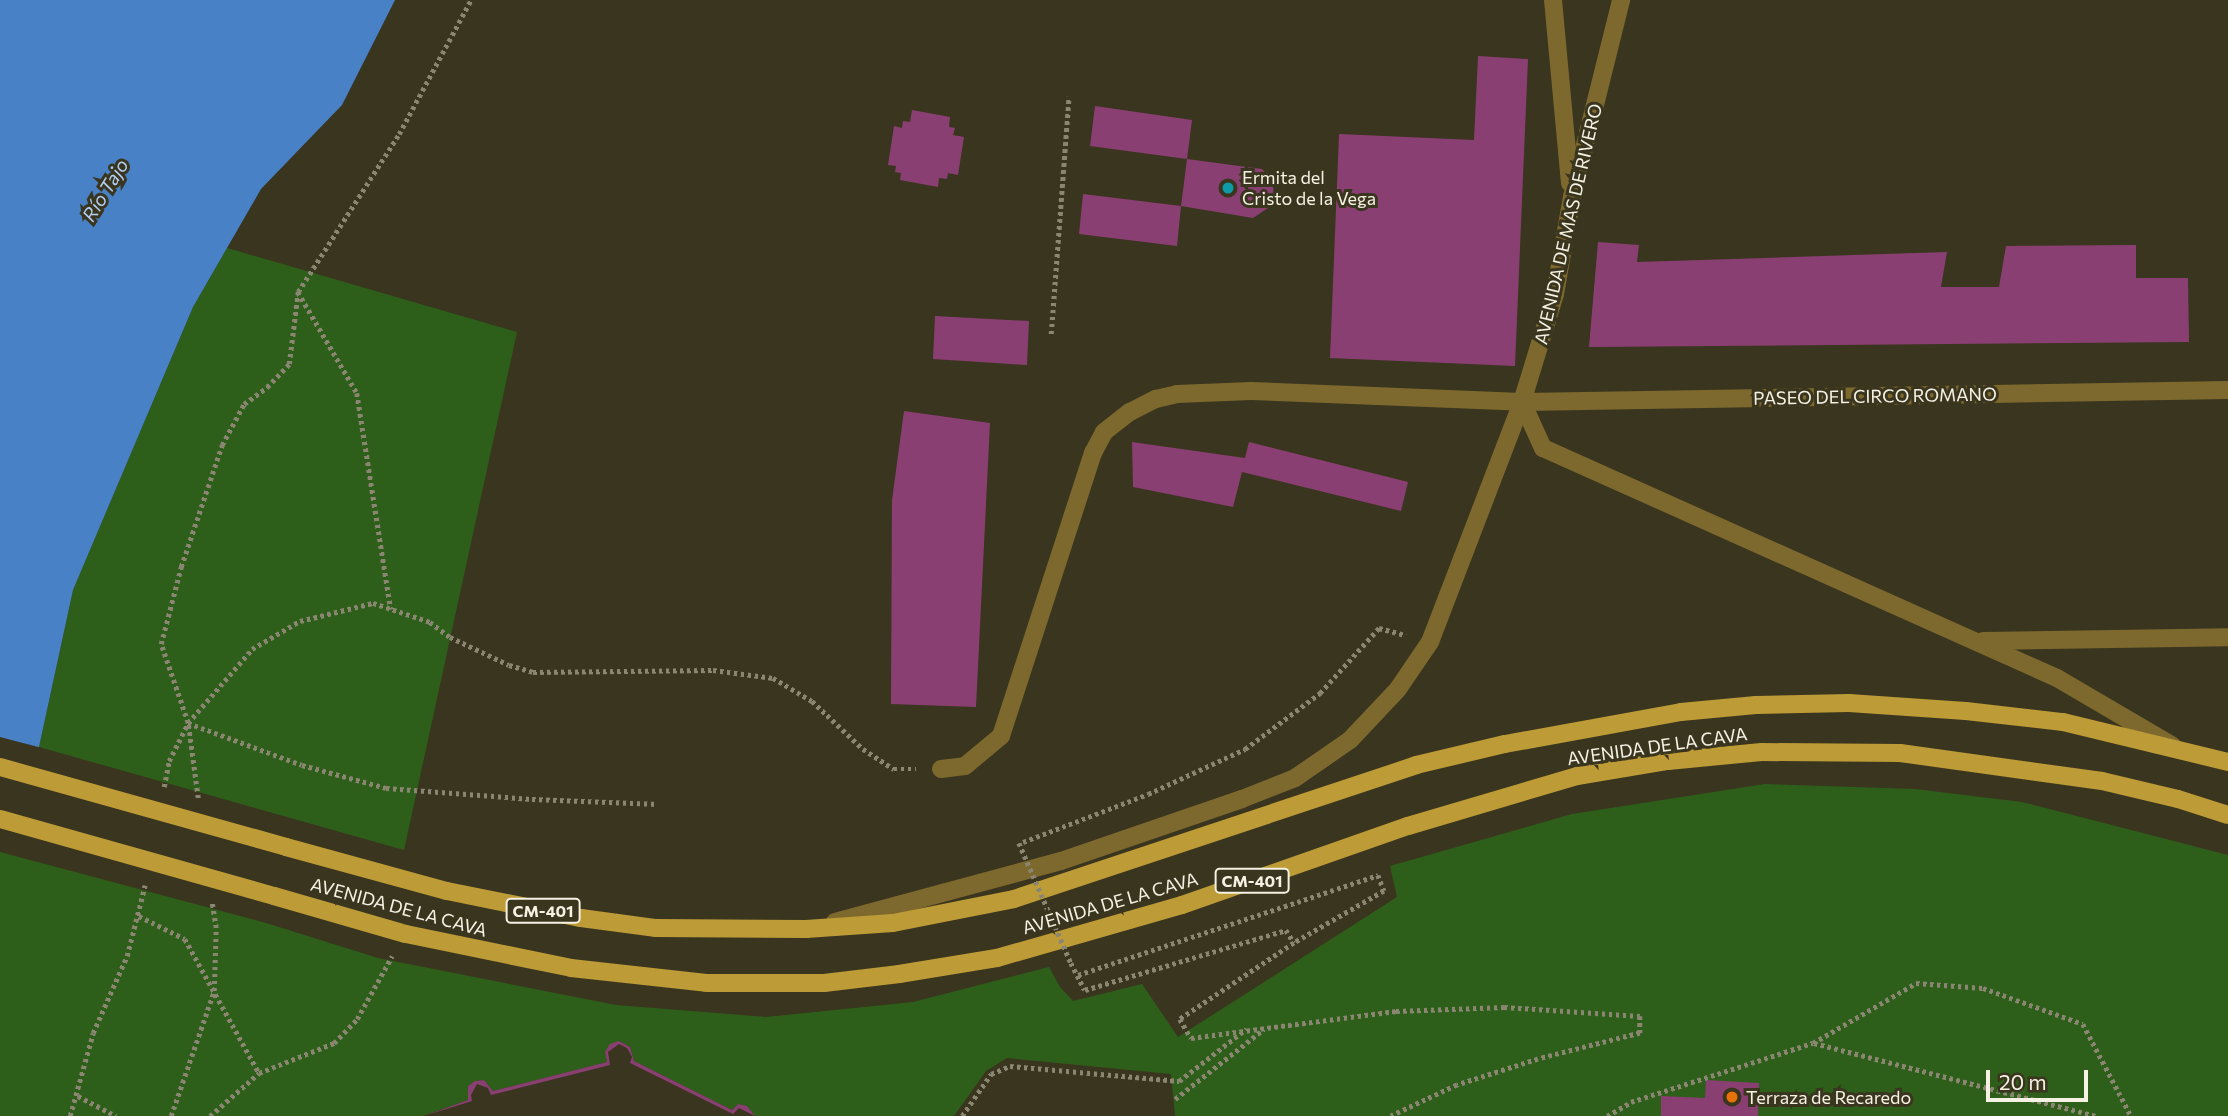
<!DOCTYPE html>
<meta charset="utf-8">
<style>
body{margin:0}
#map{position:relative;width:2228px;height:1116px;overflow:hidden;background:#3a351e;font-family:Commissioner,sans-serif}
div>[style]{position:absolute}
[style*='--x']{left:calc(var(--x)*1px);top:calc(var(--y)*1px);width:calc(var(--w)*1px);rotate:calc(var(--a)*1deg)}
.green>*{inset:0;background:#2e5f1a}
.water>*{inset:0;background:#4881c5}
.pier>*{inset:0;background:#3a351e}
.building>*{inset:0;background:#8a3f72}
.path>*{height:4.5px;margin-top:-2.25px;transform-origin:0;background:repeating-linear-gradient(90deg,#8a8672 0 3.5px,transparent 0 7px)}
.street>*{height:18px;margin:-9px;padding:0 9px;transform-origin:9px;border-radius:9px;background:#7d692e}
.primary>*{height:18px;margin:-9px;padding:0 9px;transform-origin:9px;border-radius:9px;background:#bd9b36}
.path-bridge>*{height:4.5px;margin-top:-2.25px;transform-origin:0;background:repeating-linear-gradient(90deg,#8a8672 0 3.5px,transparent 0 7px)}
.primary-bridge>*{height:18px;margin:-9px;padding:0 9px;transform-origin:9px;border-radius:9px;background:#bd9b36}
.dots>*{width:19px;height:19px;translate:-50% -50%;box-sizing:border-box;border:4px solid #3a351e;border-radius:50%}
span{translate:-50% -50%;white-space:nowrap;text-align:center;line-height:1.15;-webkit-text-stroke:6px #3a351e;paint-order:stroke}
.shield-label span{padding:2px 5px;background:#3a351e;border:2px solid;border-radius:5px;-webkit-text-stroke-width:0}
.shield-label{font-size:16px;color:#f5f2e4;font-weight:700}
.poi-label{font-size:18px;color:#f5f2e4}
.left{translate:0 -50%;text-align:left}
.street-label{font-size:18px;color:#f5f2e4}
.water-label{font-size:19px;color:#b2cff4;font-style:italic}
.scale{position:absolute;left:1986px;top:1070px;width:102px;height:32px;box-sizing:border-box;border:4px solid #f5f2e4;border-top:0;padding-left:9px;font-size:21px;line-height:24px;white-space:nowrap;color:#f5f2e4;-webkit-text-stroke:5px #3a351e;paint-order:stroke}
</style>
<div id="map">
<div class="green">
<i style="clip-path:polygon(227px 248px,517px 332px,404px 850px,39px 747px,73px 590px,193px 307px)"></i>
<i style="clip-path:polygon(1765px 784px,1915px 789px,2022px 802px,2228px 855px,2228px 1116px,1175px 1116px,1171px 1074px,1007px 1058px,986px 1071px,954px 1116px,755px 1116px,747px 1106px,738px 1104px,732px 1110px,634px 1061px,630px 1047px,619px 1041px,605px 1052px,607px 1062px,493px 1091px,484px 1080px,475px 1081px,468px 1086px,468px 1100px,423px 1116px,0 1116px,0 852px,266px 923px,378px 958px,616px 1005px,766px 1017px,913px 1002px,1049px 967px,1060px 987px,1073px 1001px,1142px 984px,1178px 1037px,1397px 897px,1390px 866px,1572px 814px)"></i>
</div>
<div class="water">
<i style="clip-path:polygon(0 0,395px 0,342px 105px,261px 189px,193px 307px,73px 590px,39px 747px,0 812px)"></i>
</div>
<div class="pier">
<i style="clip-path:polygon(0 737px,42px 748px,0 816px)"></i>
</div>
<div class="building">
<i style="clip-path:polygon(1478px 56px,1528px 59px,1515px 366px,1330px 358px,1339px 134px,1474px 140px)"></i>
<i style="clip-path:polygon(1095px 106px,1192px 120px,1187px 159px,1090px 146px)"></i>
<i style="clip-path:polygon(912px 110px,950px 117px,949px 127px,955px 128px,953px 135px,964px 137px,958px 175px,948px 173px,947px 179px,939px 178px,938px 187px,900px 180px,901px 173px,895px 172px,896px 166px,888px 165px,894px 126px,902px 128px,903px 121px,910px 122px)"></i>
<i style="clip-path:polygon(1187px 159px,1262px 169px,1272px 180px,1274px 195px,1268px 208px,1253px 218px,1181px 206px,1177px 246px,1079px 234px,1083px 194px,1181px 206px)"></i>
<i style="clip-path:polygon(1598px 242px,1639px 245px,1637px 262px,1947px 252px,1941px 287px,1999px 287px,2006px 246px,2136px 245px,2136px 278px,2188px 278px,2189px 342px,1589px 347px)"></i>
<i style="clip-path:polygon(935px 316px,1029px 321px,1027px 365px,933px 359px)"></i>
<i style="clip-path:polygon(904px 411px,990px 423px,976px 707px,891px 704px,892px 500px)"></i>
<i style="clip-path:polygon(1132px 442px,1245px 458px,1249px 442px,1408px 482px,1401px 511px,1242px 472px,1233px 507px,1133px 487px)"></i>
<i style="clip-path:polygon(619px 1041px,630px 1047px,634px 1061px,732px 1110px,738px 1104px,747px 1106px,755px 1116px,739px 1108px,733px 1114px,630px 1063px,632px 1057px,627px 1048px,619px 1044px,608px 1052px,610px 1065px,491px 1095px,488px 1088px,477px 1084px,471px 1095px,472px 1101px,424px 1116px,468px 1100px,468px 1086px,475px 1081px,484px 1080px,493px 1091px,607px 1062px,605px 1052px,610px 1044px)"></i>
<i style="clip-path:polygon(1706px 1080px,1759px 1083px,1758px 1116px,1661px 1116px,1661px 1096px,1705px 1098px)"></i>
</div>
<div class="path">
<i style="--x:298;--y:292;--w:117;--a:59.7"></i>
<i style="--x:357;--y:393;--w:219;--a:81.1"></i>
<i style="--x:1051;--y:334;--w:238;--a:-85.7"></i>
<i style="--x:188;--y:723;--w:121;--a:20.2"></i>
<i style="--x:302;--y:765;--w:87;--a:15.3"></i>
<i style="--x:386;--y:788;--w:146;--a:4.3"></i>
<i style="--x:532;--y:799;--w:126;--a:2.3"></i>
<i style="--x:164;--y:787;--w:26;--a:-79"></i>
<i style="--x:169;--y:761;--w:42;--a:-63.4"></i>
<i style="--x:188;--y:723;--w:83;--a:-108.9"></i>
<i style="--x:161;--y:644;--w:80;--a:-75.4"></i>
<i style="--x:181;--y:567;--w:129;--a:-71.4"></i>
<i style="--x:222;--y:445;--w:47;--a:-61.8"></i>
<i style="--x:244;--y:404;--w:29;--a:-36"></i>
<i style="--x:267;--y:387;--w:32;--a:-46"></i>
<i style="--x:289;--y:364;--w:73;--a:-82.9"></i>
<i style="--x:298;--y:292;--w:188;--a:-57.4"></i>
<i style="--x:399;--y:134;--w:152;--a:-61.8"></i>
<i style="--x:198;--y:798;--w:76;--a:-97.6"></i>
<i style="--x:188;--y:723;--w:98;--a:-49.1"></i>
<i style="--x:252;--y:649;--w:56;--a:-30.3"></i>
<i style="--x:300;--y:621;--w:75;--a:-13.9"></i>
<i style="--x:373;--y:603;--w:60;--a:18.4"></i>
<i style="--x:430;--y:622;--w:25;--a:37"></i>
<i style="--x:450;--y:637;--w:65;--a:25.4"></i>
<i style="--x:509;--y:665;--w:25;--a:16"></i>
<i style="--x:533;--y:672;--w:180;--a:-0.6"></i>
<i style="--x:713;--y:670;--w:61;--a:7.6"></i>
<i style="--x:773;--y:678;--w:45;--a:30.5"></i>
<i style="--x:812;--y:701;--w:70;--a:43.3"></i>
<i style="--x:863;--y:749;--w:37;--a:33"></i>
<i style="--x:894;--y:769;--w:22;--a:0"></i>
<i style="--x:1023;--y:842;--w:134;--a:-21"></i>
<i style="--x:1148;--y:794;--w:107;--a:-24.9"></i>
<i style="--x:1245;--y:749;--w:94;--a:-36.7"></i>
<i style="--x:1320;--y:693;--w:88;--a:-47.8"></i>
<i style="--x:1379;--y:628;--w:28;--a:15"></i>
<i style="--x:139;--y:916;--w:51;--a:26.6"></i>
<i style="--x:185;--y:939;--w:153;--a:61.1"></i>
<i style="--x:1071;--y:963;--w:30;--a:63"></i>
<i style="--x:1085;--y:990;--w:210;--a:-16.6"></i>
<i style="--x:1286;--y:930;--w:15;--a:58"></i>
<i style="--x:1294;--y:943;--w:137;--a:146.3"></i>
<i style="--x:1180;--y:1019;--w:22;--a:60"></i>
<i style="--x:1191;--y:1038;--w:207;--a:-7.5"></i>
<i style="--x:1396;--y:1011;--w:108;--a:-2.1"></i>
<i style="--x:1504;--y:1007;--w:136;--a:3.8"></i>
<i style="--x:1640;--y:1016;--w:17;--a:90"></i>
<i style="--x:1640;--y:1033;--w:105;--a:165.7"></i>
<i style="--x:1538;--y:1059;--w:85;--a:162.2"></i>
<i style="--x:1457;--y:1085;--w:73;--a:154.8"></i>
<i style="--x:1078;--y:975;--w:316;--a:-18.4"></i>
<i style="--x:1378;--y:875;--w:17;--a:69"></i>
<i style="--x:1384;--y:891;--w:104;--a:150"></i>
<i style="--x:1814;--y:1043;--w:291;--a:14.5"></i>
<i style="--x:78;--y:1096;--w:43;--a:27.8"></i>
<i style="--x:1175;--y:1099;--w:113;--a:-38.2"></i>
<i style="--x:70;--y:1116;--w:86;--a:-74.5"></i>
<i style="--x:93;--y:1033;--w:84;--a:-66.2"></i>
<i style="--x:127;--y:956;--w:73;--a:-75.8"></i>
<i style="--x:171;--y:1116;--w:132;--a:-71"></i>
<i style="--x:214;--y:991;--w:63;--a:-88.2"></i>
<i style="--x:216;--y:928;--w:25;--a:-99"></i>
<i style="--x:210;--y:1116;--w:65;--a:-41.3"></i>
<i style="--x:259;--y:1073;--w:81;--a:-21.8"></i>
<i style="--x:334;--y:1043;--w:33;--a:-46"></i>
<i style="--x:357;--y:1019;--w:72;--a:-60.9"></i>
<i style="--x:962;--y:1116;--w:51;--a:-55.4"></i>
<i style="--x:991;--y:1074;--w:21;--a:-23"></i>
<i style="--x:1010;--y:1066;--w:170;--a:5.1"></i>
<i style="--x:1179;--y:1081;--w:85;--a:-37.8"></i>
<i style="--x:1607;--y:1116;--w:28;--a:-30"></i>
<i style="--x:1631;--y:1102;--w:191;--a:-18"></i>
<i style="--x:1813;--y:1043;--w:119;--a:-30.2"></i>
<i style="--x:1916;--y:983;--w:67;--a:4.3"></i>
<i style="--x:1983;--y:988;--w:106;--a:19.8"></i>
<i style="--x:2083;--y:1024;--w:104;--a:62.4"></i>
</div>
<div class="street">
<i style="--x:1553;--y:0;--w:184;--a:84.7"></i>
<i style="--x:1522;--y:402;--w:51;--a:65.5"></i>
<i style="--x:1543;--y:448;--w:563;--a:24.11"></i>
<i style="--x:2057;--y:678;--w:134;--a:30.4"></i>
<i style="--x:1983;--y:641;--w:245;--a:-0.9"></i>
<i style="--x:941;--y:769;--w:24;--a:-7"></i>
<i style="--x:965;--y:766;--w:47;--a:-39.8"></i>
<i style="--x:1001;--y:736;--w:298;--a:-72"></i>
<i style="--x:1093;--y:453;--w:24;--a:-62"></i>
<i style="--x:1104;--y:432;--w:33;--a:-38"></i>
<i style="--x:1130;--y:412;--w:29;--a:-27"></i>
<i style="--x:1156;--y:399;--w:22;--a:-13"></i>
<i style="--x:1177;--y:394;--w:74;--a:-2.3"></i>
<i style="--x:1251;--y:391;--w:271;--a:2.3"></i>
<i style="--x:1522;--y:402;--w:706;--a:-0.97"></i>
<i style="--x:835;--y:922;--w:234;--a:-15.1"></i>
<i style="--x:1061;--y:861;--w:191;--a:-18.9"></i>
<i style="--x:1242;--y:799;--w:57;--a:-21.6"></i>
<i style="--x:1295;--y:778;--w:67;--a:-34.6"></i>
<i style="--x:1350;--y:740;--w:70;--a:-46.7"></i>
<i style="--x:1398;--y:689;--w:57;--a:-55.8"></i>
<i style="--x:1430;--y:642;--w:257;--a:-69"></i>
<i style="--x:1522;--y:402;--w:113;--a:-73"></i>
<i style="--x:1555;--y:294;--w:98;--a:-80.1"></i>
<i style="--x:1572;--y:197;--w:203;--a:-76"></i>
</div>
<div class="primary">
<i style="--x:286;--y:847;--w:167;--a:15.3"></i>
<i style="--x:447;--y:891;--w:137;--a:11.4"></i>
<i style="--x:581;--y:918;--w:76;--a:7.6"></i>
<i style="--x:656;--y:928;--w:150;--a:0.4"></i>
<i style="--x:806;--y:929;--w:87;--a:-3.9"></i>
<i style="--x:893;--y:923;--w:123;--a:-11.2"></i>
<i style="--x:1014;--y:899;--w:424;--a:-18.4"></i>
<i style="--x:1416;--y:765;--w:91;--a:-13.3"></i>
<i style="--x:1505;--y:744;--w:179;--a:-10.3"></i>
<i style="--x:1681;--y:712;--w:75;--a:-5.3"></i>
<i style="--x:1756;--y:705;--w:93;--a:-1.2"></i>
<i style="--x:1849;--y:703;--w:117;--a:3.9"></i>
<i style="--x:1966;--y:711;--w:98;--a:6.5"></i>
<i style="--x:2063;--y:722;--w:170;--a:13.6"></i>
<i style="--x:274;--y:896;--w:137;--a:16.1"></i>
<i style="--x:406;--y:934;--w:168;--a:11.6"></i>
<i style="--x:571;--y:968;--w:136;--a:6.3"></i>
<i style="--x:706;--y:983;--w:118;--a:0"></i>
<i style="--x:824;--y:983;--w:76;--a:-6.8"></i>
<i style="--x:899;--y:974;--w:99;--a:-9.3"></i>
<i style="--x:997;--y:958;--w:192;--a:-16"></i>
<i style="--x:1182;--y:905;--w:239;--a:-19.3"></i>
<i style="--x:1408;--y:826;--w:176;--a:-16.5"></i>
<i style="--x:1577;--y:776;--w:92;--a:-9.4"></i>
<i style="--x:1668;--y:761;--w:94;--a:-5.5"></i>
<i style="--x:1762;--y:752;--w:138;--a:0.4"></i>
<i style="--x:1900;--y:753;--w:204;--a:7.9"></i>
<i style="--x:2102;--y:781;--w:78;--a:13.3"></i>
<i style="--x:2178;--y:799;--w:52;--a:17.7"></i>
</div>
<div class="path-bridge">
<i style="--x:1019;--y:843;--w:131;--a:66.6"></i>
</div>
<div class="primary-bridge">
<i style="--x:0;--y:767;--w:297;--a:15.6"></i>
<i style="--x:0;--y:819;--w:285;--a:15.7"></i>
</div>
<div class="dots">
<i style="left:1228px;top:188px;background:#0f9aa8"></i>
<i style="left:1732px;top:1097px;background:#e8710a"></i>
</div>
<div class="shield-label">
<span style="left:1252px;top:881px">CM-401</span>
<span style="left:543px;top:911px">CM-401</span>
</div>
<div class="poi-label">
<span class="left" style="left:1242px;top:188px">Ermita del<br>Cristo de la Vega</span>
<span class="left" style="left:1746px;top:1097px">Terraza de Recaredo</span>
</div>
<div class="street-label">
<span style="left:1568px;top:224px;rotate:-77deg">AVENIDA DE MAS DE RIVERO</span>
<span style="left:1875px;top:396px;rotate:-1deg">PASEO DEL CIRCO ROMANO</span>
<span style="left:1657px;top:746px;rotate:-8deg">AVENIDA DE LA CAVA</span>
<span style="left:1110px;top:903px;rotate:-16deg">AVENIDA DE LA CAVA</span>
<span style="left:399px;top:907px;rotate:15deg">AVENIDA DE LA CAVA</span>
</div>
<div class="water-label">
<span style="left:105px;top:190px;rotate:-58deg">Río Tajo</span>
</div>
<div class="scale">20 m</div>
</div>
